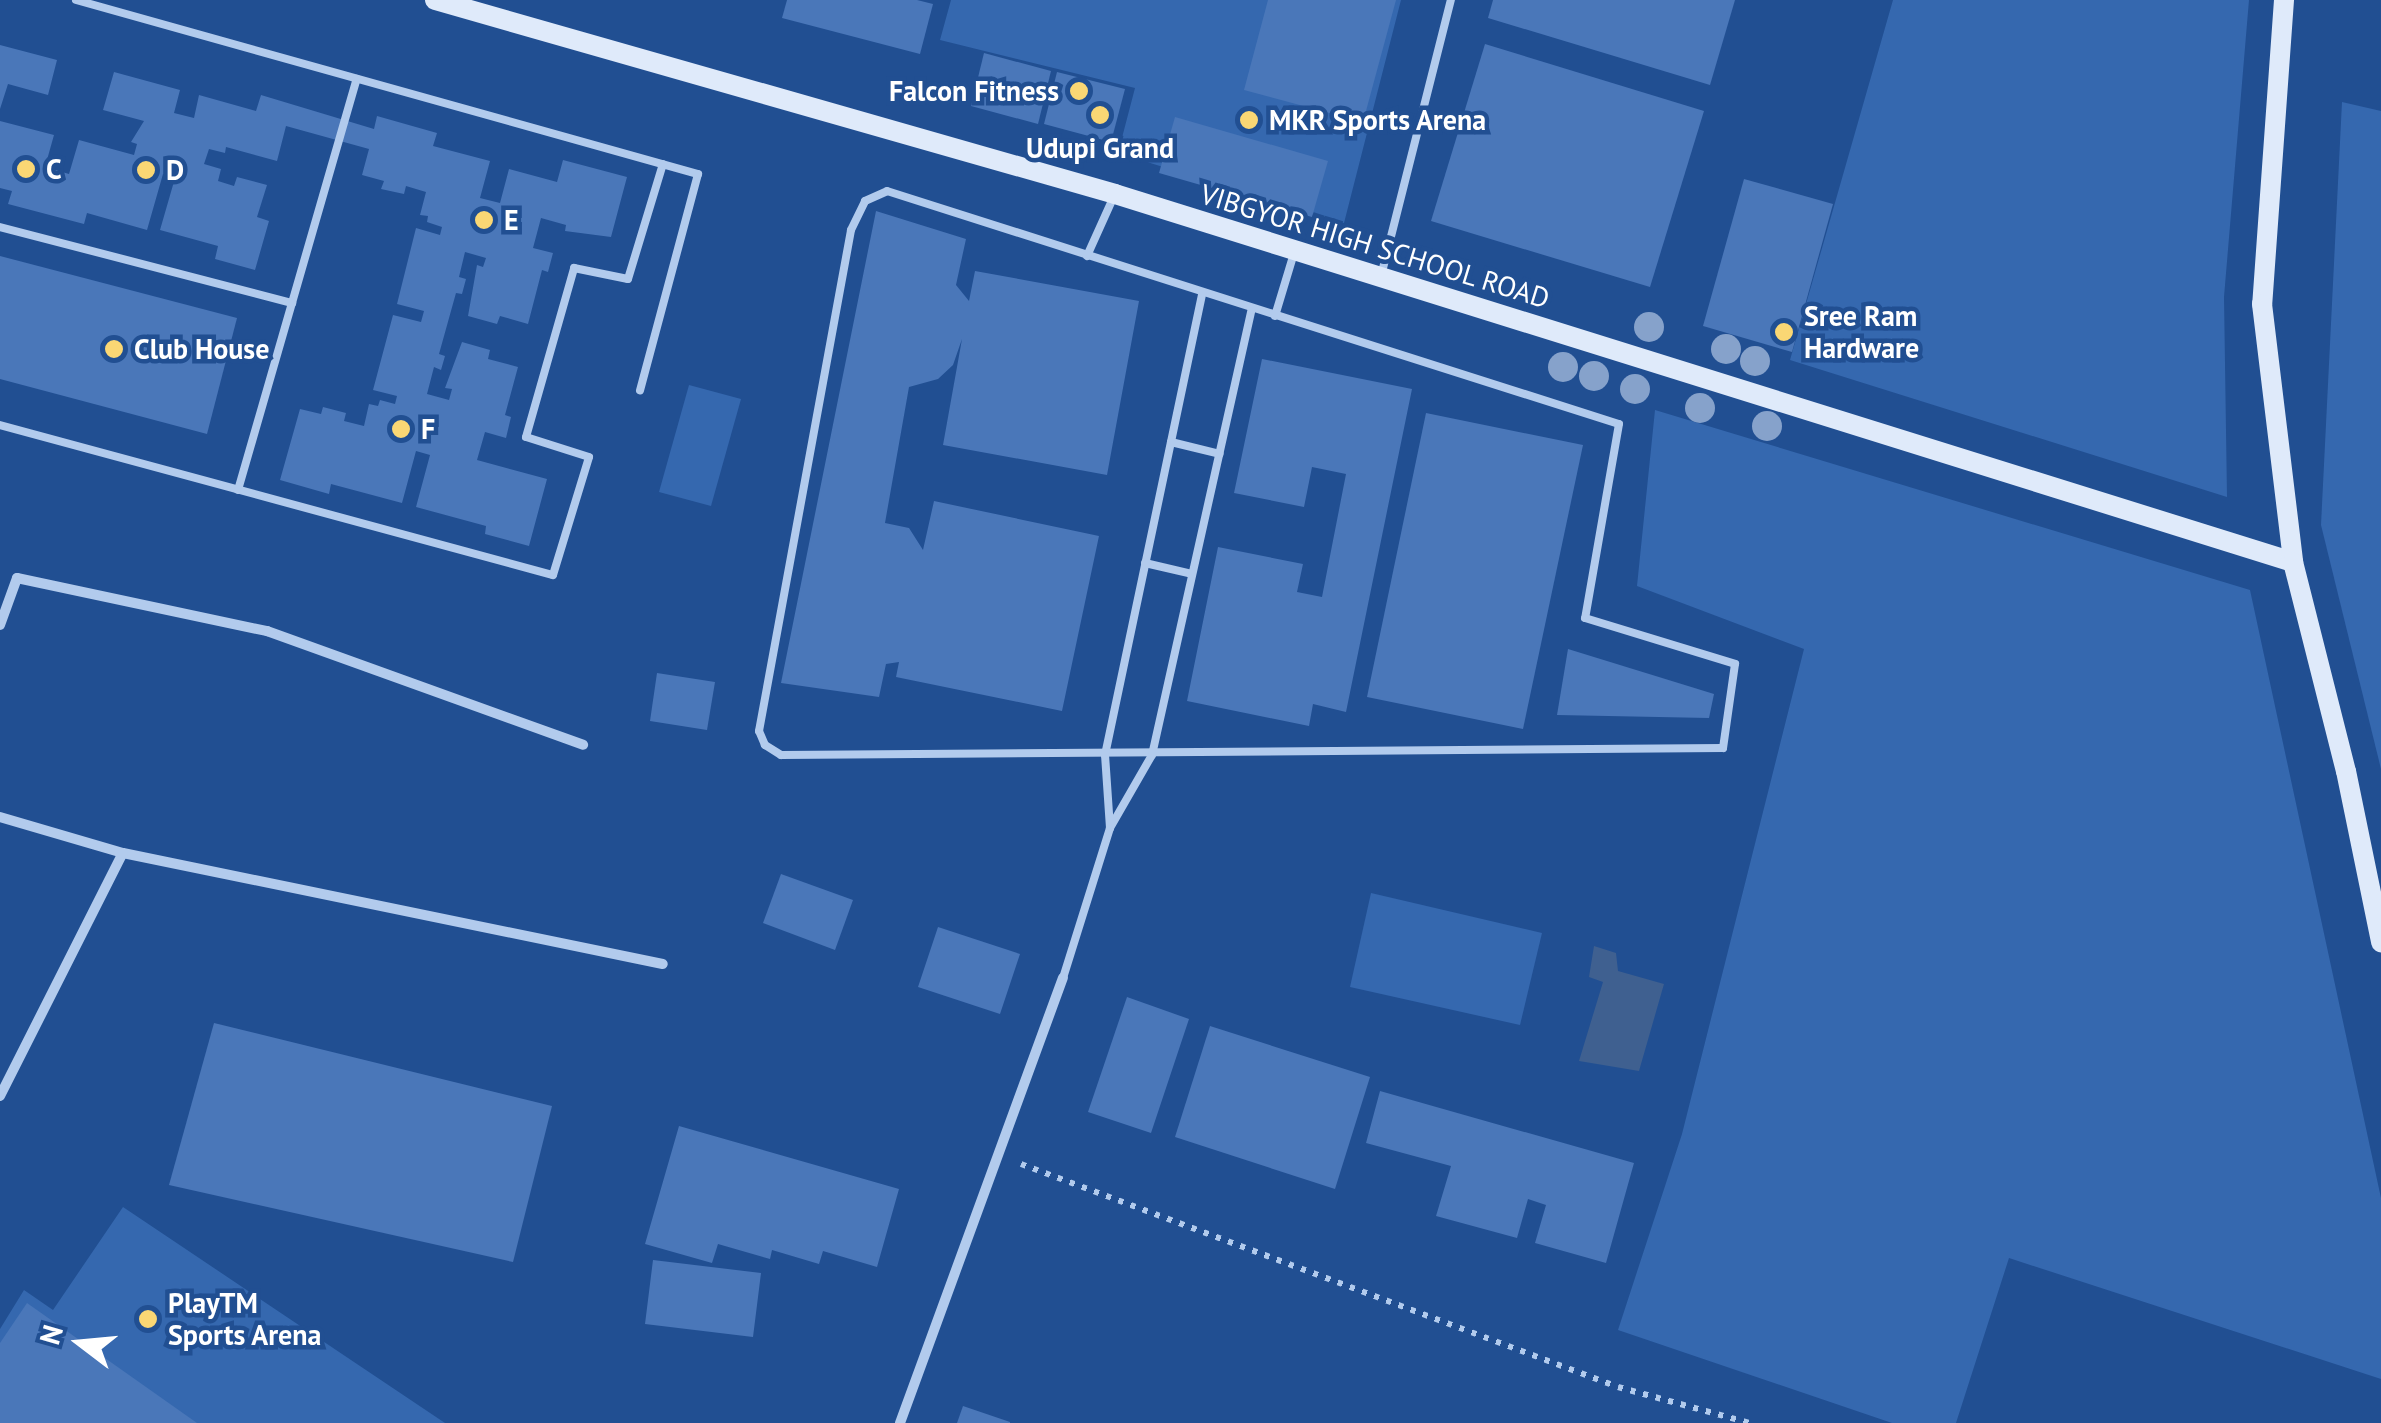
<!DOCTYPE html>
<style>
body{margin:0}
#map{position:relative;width:2381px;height:1423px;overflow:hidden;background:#214f92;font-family:"PT Sans",sans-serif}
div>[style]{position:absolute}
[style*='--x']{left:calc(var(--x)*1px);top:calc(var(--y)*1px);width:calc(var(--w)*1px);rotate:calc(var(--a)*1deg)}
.green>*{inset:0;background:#3568af}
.water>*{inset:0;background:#3f6090}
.building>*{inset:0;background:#4a77b9}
.path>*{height:6px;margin-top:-3px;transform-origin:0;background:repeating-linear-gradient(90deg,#b2cbed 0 5px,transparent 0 13px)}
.lane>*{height:8px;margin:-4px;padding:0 4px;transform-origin:4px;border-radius:4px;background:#b2cbed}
.street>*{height:10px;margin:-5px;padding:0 5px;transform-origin:5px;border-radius:5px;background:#b2cbed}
.secondary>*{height:20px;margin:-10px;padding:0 10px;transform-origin:10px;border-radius:10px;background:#dfeafa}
.trees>*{width:30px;height:30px;margin:-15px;border-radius:50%;background:#86a2cb}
.dots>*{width:28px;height:28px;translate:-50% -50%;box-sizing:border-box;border:5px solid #214f92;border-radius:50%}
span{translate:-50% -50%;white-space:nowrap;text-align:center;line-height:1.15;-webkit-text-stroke:9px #214f92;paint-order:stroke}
.poi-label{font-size:28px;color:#fff;font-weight:700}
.right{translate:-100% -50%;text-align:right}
.left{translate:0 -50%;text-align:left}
.street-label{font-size:28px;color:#fff}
.north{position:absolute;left:30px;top:1293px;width:100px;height:100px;-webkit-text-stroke:8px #214f92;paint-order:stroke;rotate:286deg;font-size:28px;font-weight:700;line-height:40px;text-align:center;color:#fff}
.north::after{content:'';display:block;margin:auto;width:35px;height:45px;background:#fff;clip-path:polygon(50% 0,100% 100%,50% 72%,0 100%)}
</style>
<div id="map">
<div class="green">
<i style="clip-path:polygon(951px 0,1401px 0,1344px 223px,1118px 153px,1135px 88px,940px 40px)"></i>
<i style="clip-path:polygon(1893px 0,2249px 0,2224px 297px,2227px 497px,1790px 360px)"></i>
<i style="clip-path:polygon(2342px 102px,2381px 111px,2381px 769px,2321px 525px)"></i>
<i style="clip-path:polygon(689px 385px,741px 399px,711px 506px,659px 492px)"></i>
<i style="clip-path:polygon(1655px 410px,2250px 590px,2381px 1198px,2381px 1379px,2009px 1258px,1956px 1423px,1892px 1423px,1618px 1330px,1682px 1134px,1804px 649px,1637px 586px)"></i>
<i style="clip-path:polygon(1371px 893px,1542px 933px,1520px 1025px,1350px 987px)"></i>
<i style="clip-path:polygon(123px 1207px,445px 1423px,0 1423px,0 1329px,24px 1290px,53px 1310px)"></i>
</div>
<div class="water">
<i style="clip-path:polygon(1594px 946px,1616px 953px,1618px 971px,1664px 984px,1639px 1071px,1579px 1061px,1603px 982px,1589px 977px)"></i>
</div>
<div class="building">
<i style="clip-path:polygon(787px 0,917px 0,933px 4px,920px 54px,782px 18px)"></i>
<i style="clip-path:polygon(1268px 0,1396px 0,1363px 122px,1244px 90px)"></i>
<i style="clip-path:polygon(1493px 0,1735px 0,1710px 85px,1488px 18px)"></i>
<i style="clip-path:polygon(1485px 44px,1704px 111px,1650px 287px,1431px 221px)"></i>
<i style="clip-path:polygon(0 45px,57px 60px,48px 95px,8px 84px,0 109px)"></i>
<i style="clip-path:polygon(984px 53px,1051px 71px,1038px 124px,971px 106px)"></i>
<i style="clip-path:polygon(114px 72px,180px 90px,174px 113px,194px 118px,199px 95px,256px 111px,261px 95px,374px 129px,377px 116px,437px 133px,433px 146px,490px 161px,480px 198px,500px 203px,509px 169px,557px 182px,563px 160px,627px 177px,611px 237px,565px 231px,566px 225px,541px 218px,533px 248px,553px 253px,548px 272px,542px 270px,528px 324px,500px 316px,497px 324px,468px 316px,477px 265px,483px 267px,486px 258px,465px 252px,459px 277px,466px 279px,462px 294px,456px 293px,439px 354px,445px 356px,441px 370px,434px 367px,427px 394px,449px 400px,452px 389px,445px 388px,462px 342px,490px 350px,488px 359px,518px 367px,505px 415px,511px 417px,506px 438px,485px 432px,477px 460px,547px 479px,529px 546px,485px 534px,486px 526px,416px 507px,430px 455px,416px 451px,402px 503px,331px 484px,329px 494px,280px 480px,300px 409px,321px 414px,323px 407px,346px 413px,344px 421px,364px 426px,369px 404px,378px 406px,380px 400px,395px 404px,397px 396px,373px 390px,393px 315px,421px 322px,424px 311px,397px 304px,416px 228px,440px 235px,442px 227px,427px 222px,428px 216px,420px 215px,426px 192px,406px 186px,404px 194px,381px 189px,384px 181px,362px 175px,369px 149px,286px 126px,277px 161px,226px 147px,225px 153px,209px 149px,204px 164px,221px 169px,218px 181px,234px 186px,237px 177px,267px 185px,257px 217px,269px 221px,255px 270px,215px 259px,218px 246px,160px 230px,175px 178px,163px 174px,147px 230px,87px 213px,84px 224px,8px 204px,12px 191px,0 188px,0 121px,54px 135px,45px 167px,69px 174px,79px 140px,134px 155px,137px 144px,131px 142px,144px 121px,103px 110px)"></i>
<i style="clip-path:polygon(1057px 72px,1125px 89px,1111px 142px,1044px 124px)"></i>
<i style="clip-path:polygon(1175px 117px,1328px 161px,1312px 217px,1159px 173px)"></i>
<i style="clip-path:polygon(1744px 179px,1833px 204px,1792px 352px,1703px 326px)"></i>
<i style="clip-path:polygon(876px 211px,966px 239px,956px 285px,969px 301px,975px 271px,1139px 301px,1107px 475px,943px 445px,962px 339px,953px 365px,938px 379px,909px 387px,885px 523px,909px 528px,923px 550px,934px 501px,1099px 536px,1062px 711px,896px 677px,899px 662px,886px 664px,879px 697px,781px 683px)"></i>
<i style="clip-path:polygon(0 256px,237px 318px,207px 434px,0 379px)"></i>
<i style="clip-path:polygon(1262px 359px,1412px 389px,1346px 712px,1313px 704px,1309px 726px,1187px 701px,1218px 547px,1303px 564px,1297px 592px,1322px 597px,1346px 474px,1312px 467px,1304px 507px,1234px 493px)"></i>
<i style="clip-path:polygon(1426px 413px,1583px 445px,1523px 729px,1367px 697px)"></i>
<i style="clip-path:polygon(1568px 649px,1714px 694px,1709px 718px,1557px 715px)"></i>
<i style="clip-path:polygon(657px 673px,715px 682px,707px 730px,650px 721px)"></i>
<i style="clip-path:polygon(781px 874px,853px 900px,835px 950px,763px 923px)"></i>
<i style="clip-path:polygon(938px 927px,1020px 954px,1000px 1014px,918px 987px)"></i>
<i style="clip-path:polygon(1127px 997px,1189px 1019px,1151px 1133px,1088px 1112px)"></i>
<i style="clip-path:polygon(214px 1023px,552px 1106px,513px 1262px,169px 1185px)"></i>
<i style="clip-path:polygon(1210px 1026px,1370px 1077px,1335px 1189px,1175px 1137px)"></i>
<i style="clip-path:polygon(1380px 1091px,1634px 1163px,1606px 1263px,1535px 1243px,1546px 1205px,1528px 1199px,1517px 1238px,1436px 1216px,1451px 1166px,1366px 1143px)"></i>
<i style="clip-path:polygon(679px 1126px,899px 1189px,877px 1267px,823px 1251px,819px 1264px,772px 1250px,770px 1259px,718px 1244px,712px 1263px,645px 1244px)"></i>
<i style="clip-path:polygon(653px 1260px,761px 1273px,753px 1337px,645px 1324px)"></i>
<i style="clip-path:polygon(27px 1303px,197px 1423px,0 1423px,0 1343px)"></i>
<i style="clip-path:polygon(963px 1406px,1010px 1422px,1010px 1423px,957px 1423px)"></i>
</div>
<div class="path">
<i style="--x:1021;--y:1164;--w:637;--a:20.48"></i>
<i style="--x:1618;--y:1387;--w:137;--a:15.3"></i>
</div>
<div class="lane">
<i style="--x:76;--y:0;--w:646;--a:15.63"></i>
<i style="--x:698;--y:174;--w:224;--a:105"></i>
<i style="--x:887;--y:191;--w:768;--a:17.66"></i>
<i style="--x:1619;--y:424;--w:197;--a:99.9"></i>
<i style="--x:1585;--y:618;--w:157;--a:17"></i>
<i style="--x:1735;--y:664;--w:85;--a:98.1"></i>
<i style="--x:1723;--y:748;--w:942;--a:179.57"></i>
<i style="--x:781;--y:755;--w:19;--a:-148"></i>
<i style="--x:765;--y:745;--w:15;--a:-113"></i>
<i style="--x:759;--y:731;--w:509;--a:-79.59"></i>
<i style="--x:851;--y:230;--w:32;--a:-64"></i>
<i style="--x:865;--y:201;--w:24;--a:-24"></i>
<i style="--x:0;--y:227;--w:302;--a:14.6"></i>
<i style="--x:1087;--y:256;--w:66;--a:-65.8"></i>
<i style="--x:1381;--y:276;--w:285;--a:-75.8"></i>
<i style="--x:1275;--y:316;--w:66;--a:-73.2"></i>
<i style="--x:0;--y:425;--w:573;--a:15.18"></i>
<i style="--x:553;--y:575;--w:123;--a:-73"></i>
<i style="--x:589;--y:457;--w:66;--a:-162.4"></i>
<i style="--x:526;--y:437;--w:176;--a:-74.1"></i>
<i style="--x:574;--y:268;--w:55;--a:11.5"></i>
<i style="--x:628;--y:279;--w:120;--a:-73.1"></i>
<i style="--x:1171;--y:442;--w:50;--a:13.8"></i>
<i style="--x:238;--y:490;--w:428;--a:-73.9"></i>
<i style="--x:1145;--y:563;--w:48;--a:13.2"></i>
<i style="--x:1110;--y:828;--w:73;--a:-93.9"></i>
<i style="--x:1105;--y:755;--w:472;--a:-78.1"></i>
<i style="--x:1063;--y:978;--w:157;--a:-72.6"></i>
<i style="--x:1110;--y:828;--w:84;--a:-60.1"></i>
<i style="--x:1152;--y:755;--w:457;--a:-77.4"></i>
</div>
<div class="street">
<i style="--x:0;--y:625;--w:50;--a:-70.1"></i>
<i style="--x:17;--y:578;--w:256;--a:12"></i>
<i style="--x:267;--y:631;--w:336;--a:19.8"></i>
<i style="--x:0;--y:817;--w:128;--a:16.3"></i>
<i style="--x:123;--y:853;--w:551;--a:11.62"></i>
<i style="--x:0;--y:1096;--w:272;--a:-63.2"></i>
<i style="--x:900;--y:1423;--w:474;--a:-69.9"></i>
</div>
<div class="secondary">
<i style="--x:435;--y:0;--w:707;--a:15.92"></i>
<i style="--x:1115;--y:194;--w:1234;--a:17.35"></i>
<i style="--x:2284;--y:0;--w:305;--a:94.1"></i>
<i style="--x:2262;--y:304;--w:260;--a:83.1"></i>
<i style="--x:2293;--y:562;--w:216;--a:75.8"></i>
<i style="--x:2346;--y:771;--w:175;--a:78.4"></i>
</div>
<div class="trees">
<i style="left:1649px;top:327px"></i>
<i style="left:1726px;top:349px"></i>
<i style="left:1755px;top:361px"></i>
<i style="left:1563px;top:367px"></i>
<i style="left:1594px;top:376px"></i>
<i style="left:1635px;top:389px"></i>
<i style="left:1700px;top:408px"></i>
<i style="left:1767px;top:426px"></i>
</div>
<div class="dots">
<i style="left:1079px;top:91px;background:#fad774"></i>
<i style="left:1100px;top:115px;background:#fad774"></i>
<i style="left:1249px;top:120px;background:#fad774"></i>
<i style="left:26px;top:169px;background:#fad774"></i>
<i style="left:146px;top:170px;background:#fad774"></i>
<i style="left:484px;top:220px;background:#fad774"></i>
<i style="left:1784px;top:332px;background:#fad774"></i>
<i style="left:114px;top:349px;background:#fad774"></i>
<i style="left:401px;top:429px;background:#fad774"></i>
<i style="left:148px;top:1319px;background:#fad774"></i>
</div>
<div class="poi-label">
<span class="right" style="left:1059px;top:91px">Falcon Fitness</span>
<span class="left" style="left:1269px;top:120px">MKR Sports Arena</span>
<span style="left:1100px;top:148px">Udupi Grand</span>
<span class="left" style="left:46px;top:169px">C</span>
<span class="left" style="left:166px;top:170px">D</span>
<span class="left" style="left:504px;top:220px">E</span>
<span class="left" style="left:1804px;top:332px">Sree Ram<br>Hardware</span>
<span class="left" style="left:134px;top:349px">Club House</span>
<span class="left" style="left:421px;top:429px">F</span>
<span class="left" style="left:168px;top:1319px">PlayTM<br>Sports Arena</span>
</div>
<div class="street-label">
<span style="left:1375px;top:246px;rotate:17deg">VIBGYOR HIGH SCHOOL ROAD</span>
</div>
<div class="north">N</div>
</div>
